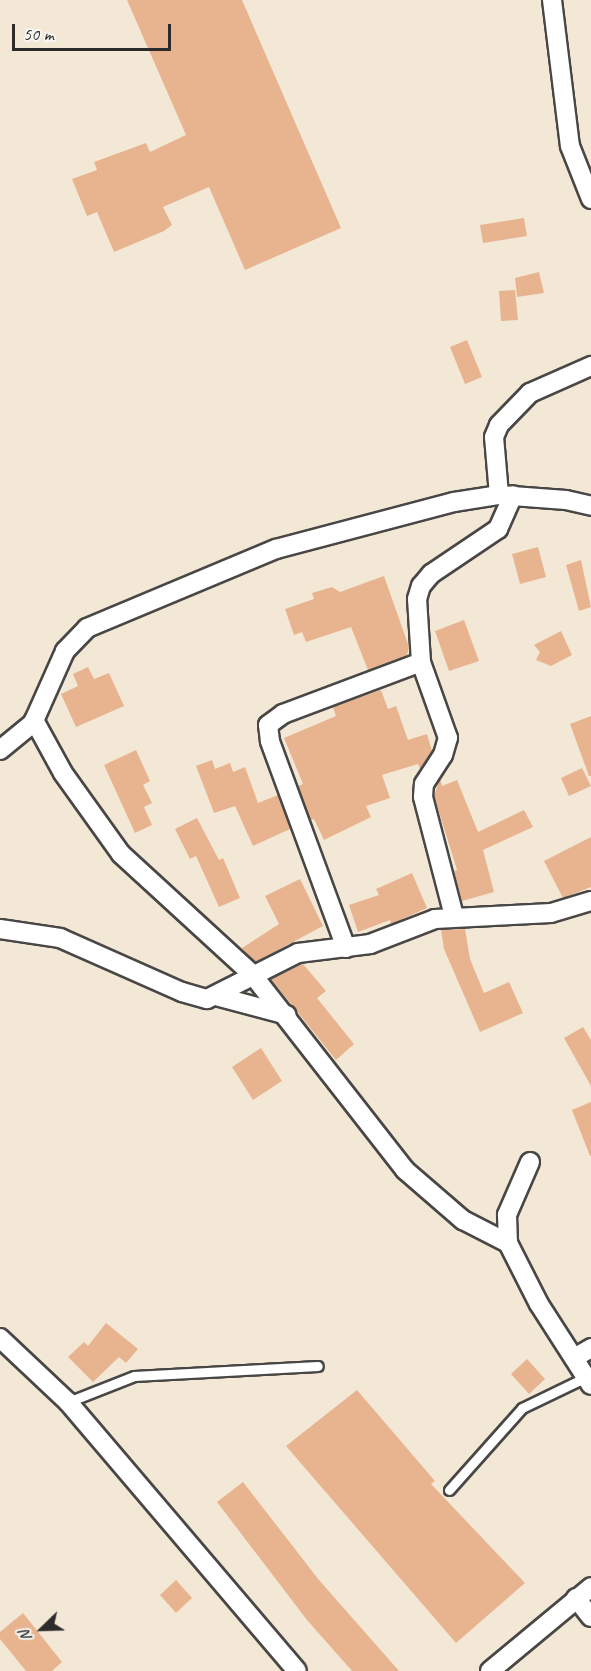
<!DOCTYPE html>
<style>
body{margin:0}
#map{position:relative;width:591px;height:1671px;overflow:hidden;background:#f3e8d6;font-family:Caveat,sans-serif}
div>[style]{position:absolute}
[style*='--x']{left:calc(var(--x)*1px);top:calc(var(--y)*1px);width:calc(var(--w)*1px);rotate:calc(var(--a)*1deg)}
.building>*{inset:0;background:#e8b490}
.roads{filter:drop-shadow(2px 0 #494745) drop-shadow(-2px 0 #494745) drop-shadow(0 2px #494745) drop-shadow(0 -2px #494745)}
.lane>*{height:9px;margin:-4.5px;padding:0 4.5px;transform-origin:4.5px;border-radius:4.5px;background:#fff}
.street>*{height:18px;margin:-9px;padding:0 9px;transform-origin:9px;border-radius:9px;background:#fff}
span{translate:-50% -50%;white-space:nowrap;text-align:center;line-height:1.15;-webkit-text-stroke:6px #f6f6f2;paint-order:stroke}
.north{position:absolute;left:12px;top:1599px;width:60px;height:60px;-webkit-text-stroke:4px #f6f6f2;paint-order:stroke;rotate:247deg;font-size:16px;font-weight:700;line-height:24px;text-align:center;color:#2b2b2b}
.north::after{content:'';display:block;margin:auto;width:21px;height:27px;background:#2b2b2b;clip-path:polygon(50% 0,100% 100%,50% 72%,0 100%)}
.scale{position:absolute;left:12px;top:24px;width:159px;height:27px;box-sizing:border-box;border:3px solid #2b2b2b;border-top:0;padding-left:8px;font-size:18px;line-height:21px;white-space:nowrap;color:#2b2b2b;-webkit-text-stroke:4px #f6f6f2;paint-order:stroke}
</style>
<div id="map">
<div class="building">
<i style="clip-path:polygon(127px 0,242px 0,341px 228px,245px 270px,209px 187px,163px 207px,172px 225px,164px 231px,114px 252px,97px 212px,87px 216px,72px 179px,97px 170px,94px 162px,146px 143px,150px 152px,186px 135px)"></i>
<i style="clip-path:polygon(524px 218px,527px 236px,483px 243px,480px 225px)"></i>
<i style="clip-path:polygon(539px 272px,544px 293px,517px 297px,515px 278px)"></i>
<i style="clip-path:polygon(515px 290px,518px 320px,501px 321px,499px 291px)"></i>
<i style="clip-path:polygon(467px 340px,482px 377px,465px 384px,450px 347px)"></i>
<i style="clip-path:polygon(538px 547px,546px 577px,520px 584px,512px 554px)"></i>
<i style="clip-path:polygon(581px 560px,591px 607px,579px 611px,566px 565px)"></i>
<i style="clip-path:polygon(384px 576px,409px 647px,407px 655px,368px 670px,351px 627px,306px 642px,302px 632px,294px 635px,285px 609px,314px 599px,312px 593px,332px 587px,340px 592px)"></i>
<i style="clip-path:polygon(464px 620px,479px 661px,449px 671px,435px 631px)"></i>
<i style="clip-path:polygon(561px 631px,572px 655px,551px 666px,536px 660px,540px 652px,534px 645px)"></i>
<i style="clip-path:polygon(88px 667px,94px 679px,109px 673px,124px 706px,76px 727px,61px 694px,78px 686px,73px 674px)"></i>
<i style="clip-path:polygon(381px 690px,388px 709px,396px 706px,408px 740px,427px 734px,432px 751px,420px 769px,418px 764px,382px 775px,390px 798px,366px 806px,371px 817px,324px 840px,314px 819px,311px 820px,298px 786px,303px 784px,284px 738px,336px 716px,333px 707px)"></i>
<i style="clip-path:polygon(591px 716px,591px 776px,589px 776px,570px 724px)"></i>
<i style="clip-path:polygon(136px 750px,150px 781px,143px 785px,152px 803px,144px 807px,152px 825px,135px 833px,104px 765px)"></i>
<i style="clip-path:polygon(212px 760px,215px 769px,230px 763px,233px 772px,245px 767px,258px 803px,278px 795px,290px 829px,253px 846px,235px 806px,214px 813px,196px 766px)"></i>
<i style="clip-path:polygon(582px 768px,591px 786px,569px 796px,561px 778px)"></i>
<i style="clip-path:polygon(440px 779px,442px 786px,457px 780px,478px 832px,524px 810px,533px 827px,483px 850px,494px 892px,462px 901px,454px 871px,457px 870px,434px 796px)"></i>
<i style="clip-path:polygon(197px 818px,219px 860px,223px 858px,240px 898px,219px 907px,196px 856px,190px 859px,175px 829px)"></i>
<i style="clip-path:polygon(591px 837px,591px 887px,563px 898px,544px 861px)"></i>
<i style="clip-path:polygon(412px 873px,427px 908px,391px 924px,390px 920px,358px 932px,349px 905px,379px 895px,376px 889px)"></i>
<i style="clip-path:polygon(300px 879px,323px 926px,255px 962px,242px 948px,279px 924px,265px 896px)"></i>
<i style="clip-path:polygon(465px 929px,470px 959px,484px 993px,509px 982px,523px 1013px,480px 1032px,444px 949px,441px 930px)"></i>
<i style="clip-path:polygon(303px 964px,326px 991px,317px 998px,354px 1044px,336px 1060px,271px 979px)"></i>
<i style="clip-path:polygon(583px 1027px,591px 1040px,591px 1086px,564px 1038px)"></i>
<i style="clip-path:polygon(261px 1048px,282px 1081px,253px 1100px,232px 1067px)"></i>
<i style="clip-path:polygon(591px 1102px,591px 1156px,590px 1156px,572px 1110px)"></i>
<i style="clip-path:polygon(106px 1323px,138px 1349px,126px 1363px,119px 1357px,93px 1382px,68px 1357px,84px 1342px,88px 1346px)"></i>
<i style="clip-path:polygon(527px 1359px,545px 1379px,529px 1394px,511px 1374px)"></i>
<i style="clip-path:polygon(357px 1390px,435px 1481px,431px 1484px,525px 1583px,456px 1643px,286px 1446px)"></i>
<i style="clip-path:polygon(243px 1482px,319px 1580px,399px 1671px,352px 1671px,307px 1620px,217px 1502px)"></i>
<i style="clip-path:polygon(176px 1580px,192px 1598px,176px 1613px,160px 1595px)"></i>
<i style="clip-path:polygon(23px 1613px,62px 1662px,52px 1671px,26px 1671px,0 1639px,0 1632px)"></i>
</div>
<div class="roads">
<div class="lane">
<i style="--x:68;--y:1402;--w:71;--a:-21.5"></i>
<i style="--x:134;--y:1376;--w:184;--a:-3.1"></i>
<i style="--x:449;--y:1490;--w:110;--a:-48.3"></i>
<i style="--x:522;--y:1408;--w:71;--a:-25.8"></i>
</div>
<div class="street">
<i style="--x:552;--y:0;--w:147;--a:83"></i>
<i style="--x:570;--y:146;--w:57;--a:68.4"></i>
<i style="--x:499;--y:495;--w:58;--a:-94.9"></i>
<i style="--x:494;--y:437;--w:13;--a:-67"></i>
<i style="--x:499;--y:425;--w:45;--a:-45.9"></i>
<i style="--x:530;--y:393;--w:67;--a:-23.9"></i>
<i style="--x:34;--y:720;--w:60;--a:61.3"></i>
<i style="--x:63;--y:773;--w:100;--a:54.4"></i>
<i style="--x:121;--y:854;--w:178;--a:42.5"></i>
<i style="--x:252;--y:974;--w:249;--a:52"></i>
<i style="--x:405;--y:1170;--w:77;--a:40.8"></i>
<i style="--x:463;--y:1220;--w:51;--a:27.1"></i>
<i style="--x:0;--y:750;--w:43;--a:-39.3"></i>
<i style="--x:33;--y:723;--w:79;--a:-66"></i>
<i style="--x:65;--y:651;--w:32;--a:-46"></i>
<i style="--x:87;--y:628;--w:205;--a:-22.7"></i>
<i style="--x:276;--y:549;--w:184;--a:-14.8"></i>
<i style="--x:454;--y:502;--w:46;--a:-8.8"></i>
<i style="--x:499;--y:495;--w:67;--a:4.3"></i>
<i style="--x:566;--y:500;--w:26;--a:13"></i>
<i style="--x:454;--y:916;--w:123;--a:-104.6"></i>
<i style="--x:423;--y:797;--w:13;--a:-86"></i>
<i style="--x:424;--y:784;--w:35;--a:-57"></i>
<i style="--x:443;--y:755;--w:18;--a:-74"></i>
<i style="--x:448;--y:738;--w:81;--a:-109.6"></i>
<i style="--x:421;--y:662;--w:63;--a:-93.6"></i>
<i style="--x:417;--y:599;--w:14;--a:-73"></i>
<i style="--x:421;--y:586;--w:16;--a:-50"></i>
<i style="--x:431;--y:574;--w:81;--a:-33.9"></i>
<i style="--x:498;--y:529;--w:37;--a:-66"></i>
<i style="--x:0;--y:929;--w:61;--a:8.5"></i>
<i style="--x:60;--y:938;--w:133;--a:23.9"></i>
<i style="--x:182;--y:992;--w:26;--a:16"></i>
<i style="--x:207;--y:999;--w:102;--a:-26.8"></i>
<i style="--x:298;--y:953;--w:73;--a:-7.1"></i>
<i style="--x:370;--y:944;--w:70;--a:-21"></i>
<i style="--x:435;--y:919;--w:116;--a:-3"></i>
<i style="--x:551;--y:913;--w:42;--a:-16.7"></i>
<i style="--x:346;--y:948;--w:221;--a:-110.2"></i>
<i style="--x:270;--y:741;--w:16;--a:-97"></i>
<i style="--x:268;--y:725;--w:19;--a:-36"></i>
<i style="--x:283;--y:714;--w:147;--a:-20.6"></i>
<i style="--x:216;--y:996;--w:73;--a:15"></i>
<i style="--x:530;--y:1162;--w:58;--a:113.5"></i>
<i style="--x:507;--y:1215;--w:28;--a:88"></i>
<i style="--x:508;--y:1243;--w:68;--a:63.1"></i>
<i style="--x:539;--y:1304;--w:96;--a:57.3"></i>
<i style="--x:0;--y:1338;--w:93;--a:43.3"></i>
<i style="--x:68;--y:1402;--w:353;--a:49.6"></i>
<i style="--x:574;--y:1358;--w:20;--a:-30"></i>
<i style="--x:576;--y:1598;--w:24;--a:52"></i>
<i style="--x:490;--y:1671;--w:131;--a:-39.7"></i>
</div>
</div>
<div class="north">N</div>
<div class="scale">50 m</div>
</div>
